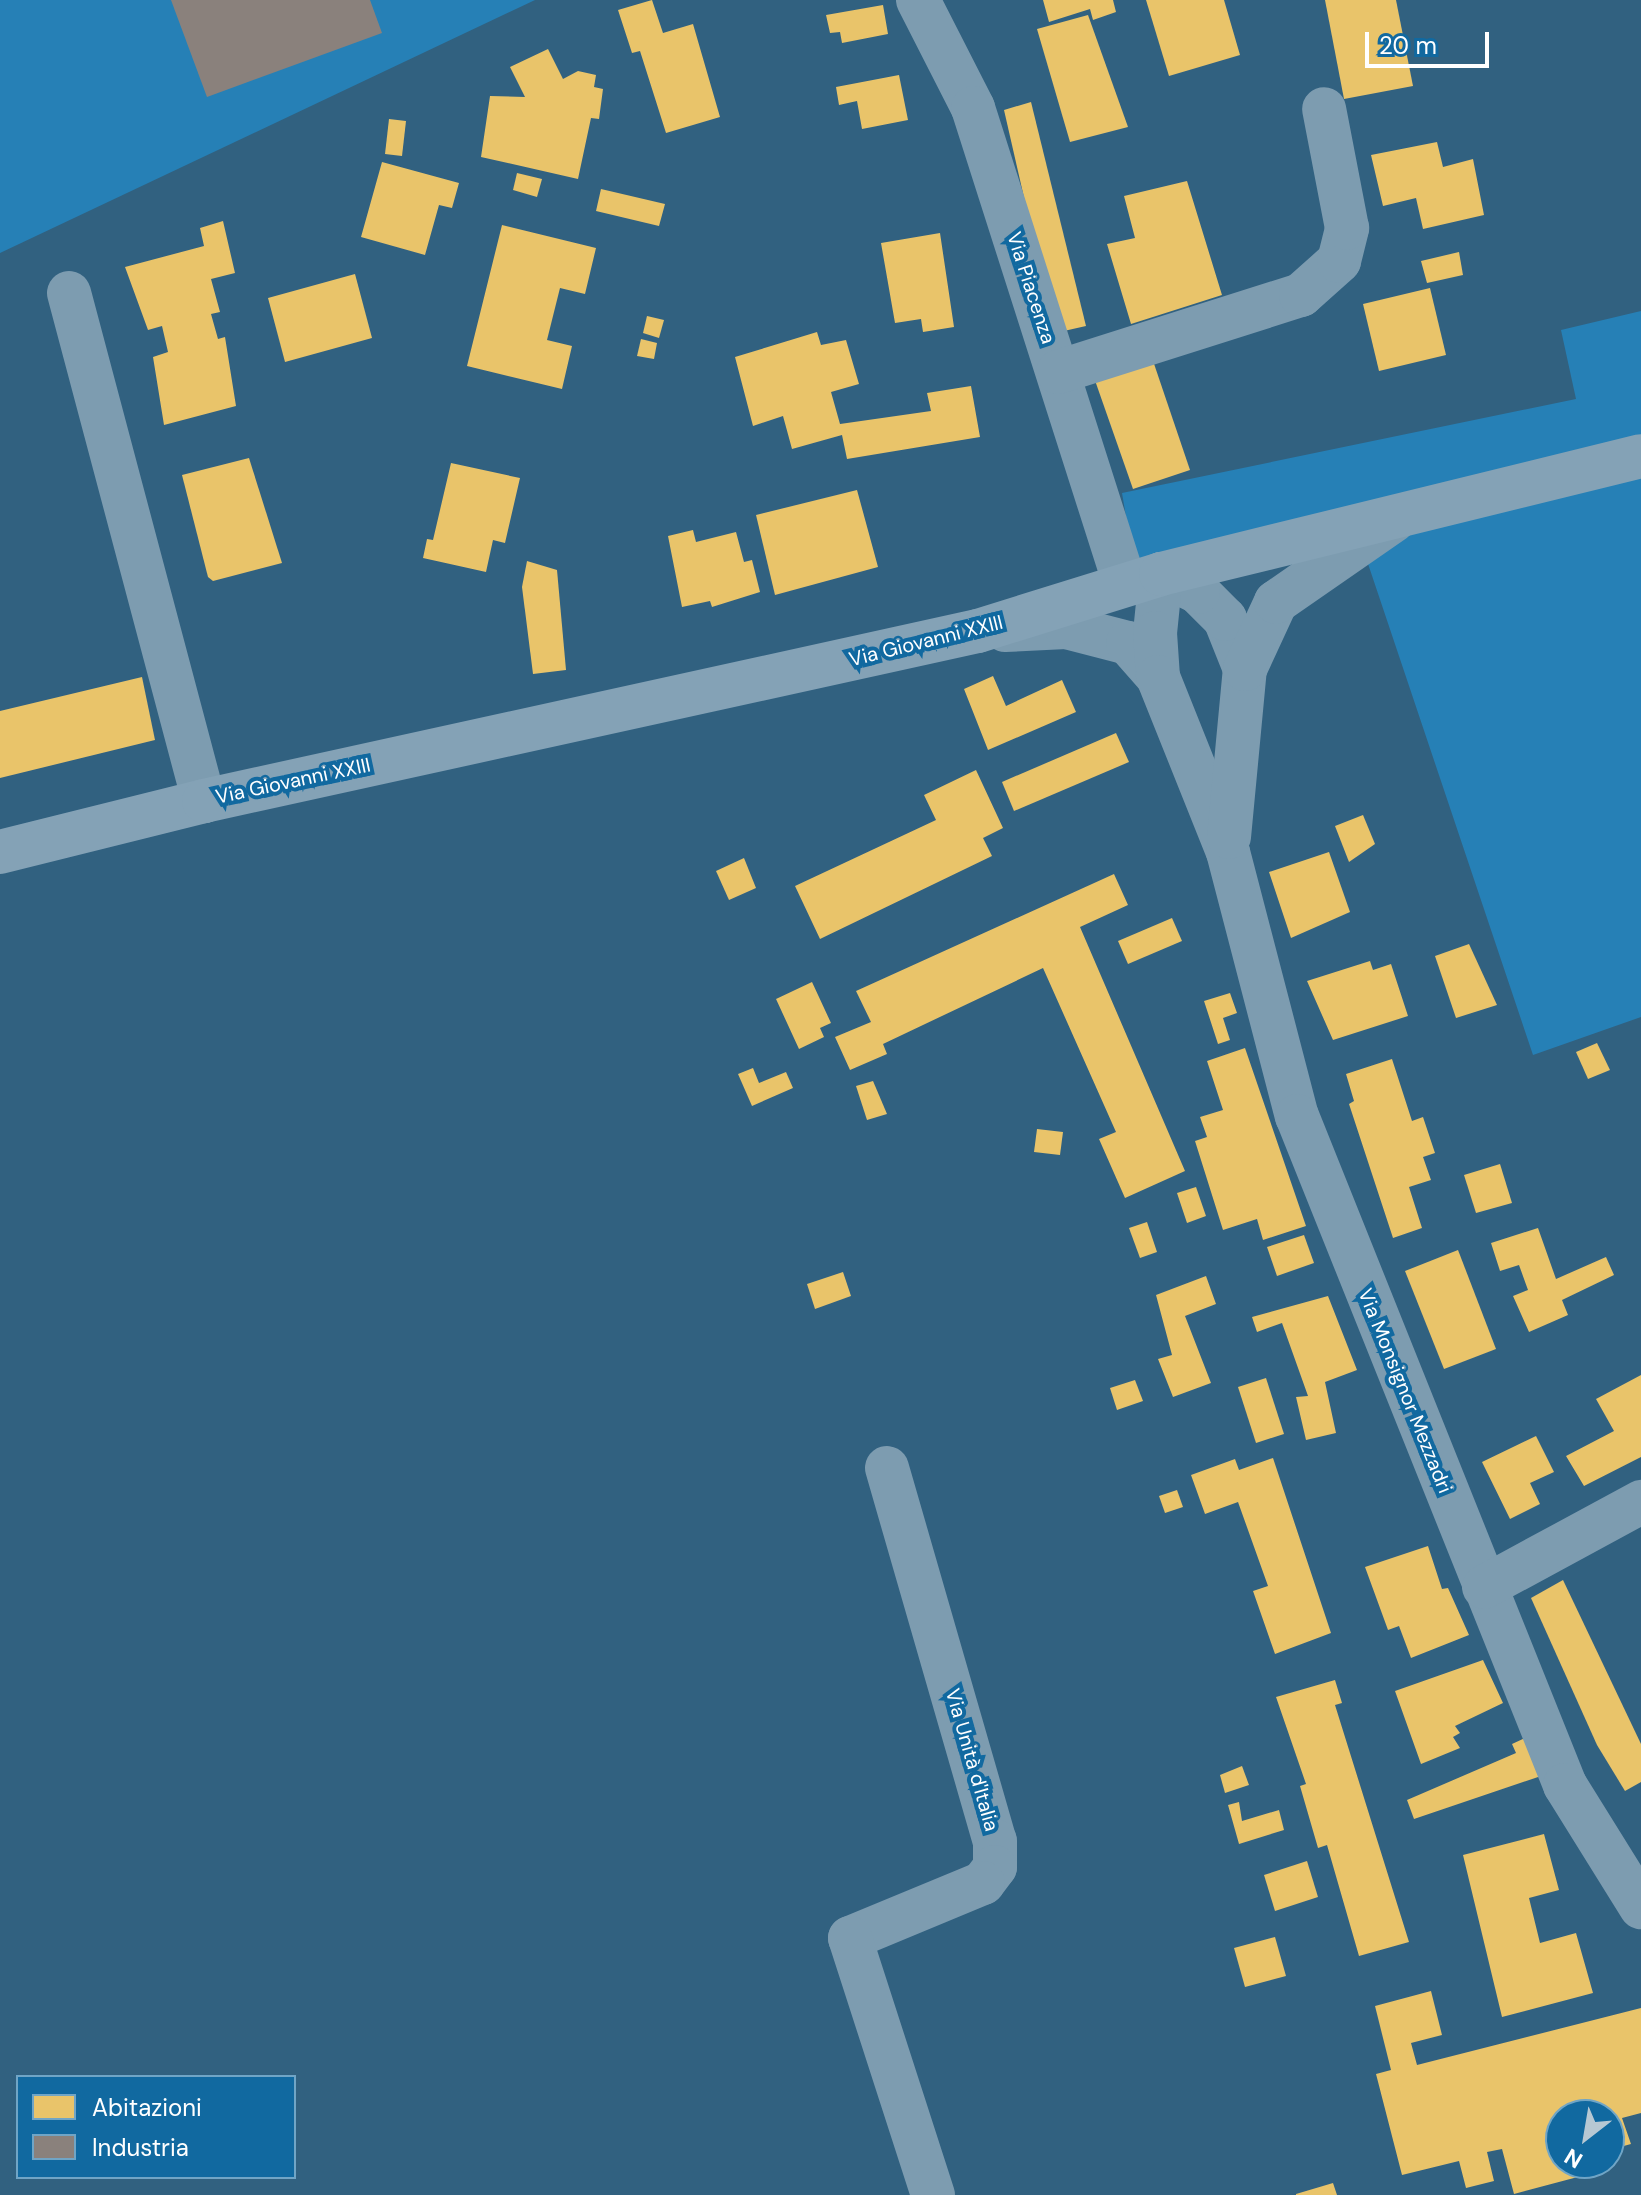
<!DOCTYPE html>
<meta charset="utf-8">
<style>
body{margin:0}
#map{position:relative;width:1641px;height:2195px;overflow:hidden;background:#316180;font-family:"DM Sans",sans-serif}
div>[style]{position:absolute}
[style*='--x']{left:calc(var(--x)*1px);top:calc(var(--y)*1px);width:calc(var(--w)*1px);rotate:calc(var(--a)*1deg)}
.green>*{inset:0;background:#2680b6}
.homes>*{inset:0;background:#e9c46a}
.industry>*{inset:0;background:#8a817c}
.street>*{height:44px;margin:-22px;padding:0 22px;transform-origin:22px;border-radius:22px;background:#7d9cb0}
.secondary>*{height:44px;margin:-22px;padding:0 22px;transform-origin:22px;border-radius:22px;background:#84a2b6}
span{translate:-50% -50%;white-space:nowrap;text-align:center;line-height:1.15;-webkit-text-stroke:8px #1169a0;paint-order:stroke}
.street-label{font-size:20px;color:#fff}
.legend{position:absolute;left:16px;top:2075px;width:280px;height:104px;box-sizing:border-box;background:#1169a0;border:2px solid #70a5c6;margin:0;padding:10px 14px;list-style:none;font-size:24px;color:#fff}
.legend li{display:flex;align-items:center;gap:16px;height:40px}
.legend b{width:40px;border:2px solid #70a5c6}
.north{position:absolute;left:1545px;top:2099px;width:80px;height:80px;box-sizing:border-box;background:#1169a0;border:2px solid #70a5c6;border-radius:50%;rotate:211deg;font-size:22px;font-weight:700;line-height:32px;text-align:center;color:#fff}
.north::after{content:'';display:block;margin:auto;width:28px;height:36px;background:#b7c8d3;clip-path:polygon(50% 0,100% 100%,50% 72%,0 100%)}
.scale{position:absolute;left:1365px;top:32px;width:124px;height:36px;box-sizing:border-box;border:4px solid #fff;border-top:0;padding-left:10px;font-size:24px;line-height:28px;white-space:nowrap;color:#fff;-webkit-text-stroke:6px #1169a0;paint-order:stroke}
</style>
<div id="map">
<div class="green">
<i style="clip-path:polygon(0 0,535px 0,0 253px)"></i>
<i style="clip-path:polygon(1641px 311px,1641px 1017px,1533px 1055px,1357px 531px,1138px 587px,1122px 493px,1576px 399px,1561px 330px)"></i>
</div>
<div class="homes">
<i style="clip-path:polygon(652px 0,663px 33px,693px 24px,720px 117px,666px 133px,640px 51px,632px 53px,618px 10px)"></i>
<i style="clip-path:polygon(1043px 0,1113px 0,1116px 12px,1093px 20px,1090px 9px,1049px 22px)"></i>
<i style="clip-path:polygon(1146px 0,1224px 0,1240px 55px,1169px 76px)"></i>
<i style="clip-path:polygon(1325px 0,1396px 0,1413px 86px,1344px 99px)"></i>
<i style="clip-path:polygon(883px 5px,888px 34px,842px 43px,840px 32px,830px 33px,826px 15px)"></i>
<i style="clip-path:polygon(1088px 15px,1128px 127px,1070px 142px,1037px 29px)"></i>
<i style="clip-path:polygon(548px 49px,563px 79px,578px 71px,596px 75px,594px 87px,603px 89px,599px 119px,591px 118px,578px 179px,481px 157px,490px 96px,525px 97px,510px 67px)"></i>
<i style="clip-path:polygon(899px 75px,908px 120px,862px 129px,857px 101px,839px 105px,836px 87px)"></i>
<i style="clip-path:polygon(1031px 102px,1086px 326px,1055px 333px,1004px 110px)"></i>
<i style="clip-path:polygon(389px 119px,406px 121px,402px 156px,385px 154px)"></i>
<i style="clip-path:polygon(1437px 142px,1443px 167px,1473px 159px,1484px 215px,1423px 229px,1416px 198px,1383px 206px,1371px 155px)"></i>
<i style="clip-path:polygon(382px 162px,459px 183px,452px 208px,439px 205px,425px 255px,361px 237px)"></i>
<i style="clip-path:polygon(517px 173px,542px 179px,537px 197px,513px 190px)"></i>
<i style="clip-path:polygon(1187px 181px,1222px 295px,1131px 324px,1107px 244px,1135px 238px,1124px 196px)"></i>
<i style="clip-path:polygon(601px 189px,665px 204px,659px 226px,596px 211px)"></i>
<i style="clip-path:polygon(223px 221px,235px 273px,211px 279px,220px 312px,211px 314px,218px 339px,225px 337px,236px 406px,164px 425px,153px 357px,168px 352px,162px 326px,148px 330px,125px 267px,204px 246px,200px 228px)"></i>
<i style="clip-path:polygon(502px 225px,596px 248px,585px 294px,560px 288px,547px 340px,572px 346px,562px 389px,467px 366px)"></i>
<i style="clip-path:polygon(940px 233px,954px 327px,923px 332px,921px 319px,895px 323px,881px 243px)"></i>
<i style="clip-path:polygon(1459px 252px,1463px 275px,1427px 283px,1421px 261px)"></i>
<i style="clip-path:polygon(355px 274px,372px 338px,285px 362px,268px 298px)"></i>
<i style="clip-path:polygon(1430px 288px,1446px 355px,1379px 371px,1363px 304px)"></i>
<i style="clip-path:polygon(647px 316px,664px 320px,659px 338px,643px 333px)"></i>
<i style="clip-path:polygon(817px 332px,821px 345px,846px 340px,859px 384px,831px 392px,840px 424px,931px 411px,927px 393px,971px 386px,980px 437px,847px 459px,842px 435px,792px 449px,783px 416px,753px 426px,735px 357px)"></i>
<i style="clip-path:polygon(641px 339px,657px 343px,654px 359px,637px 356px)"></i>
<i style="clip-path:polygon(1149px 349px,1190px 470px,1133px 489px,1091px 369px)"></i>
<i style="clip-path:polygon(249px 458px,282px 563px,213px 581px,208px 577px,182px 475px)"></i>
<i style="clip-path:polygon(451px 463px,520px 478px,505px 543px,493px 540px,486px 572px,423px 558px,427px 539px,433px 540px)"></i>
<i style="clip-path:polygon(857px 490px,878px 567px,775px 595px,756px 515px)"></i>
<i style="clip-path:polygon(693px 530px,696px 542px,736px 532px,744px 562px,752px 560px,760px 592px,712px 607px,710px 601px,682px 607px,668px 536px)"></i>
<i style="clip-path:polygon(527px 561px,557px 570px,566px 670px,533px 674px,522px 587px)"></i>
<i style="clip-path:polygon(993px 676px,1006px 706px,1062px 680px,1076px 712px,988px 750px,964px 689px)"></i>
<i style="clip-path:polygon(142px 677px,155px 740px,0 778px,0 711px)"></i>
<i style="clip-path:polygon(1116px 733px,1129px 762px,1014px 811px,1002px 782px)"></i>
<i style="clip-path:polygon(976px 770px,1003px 828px,983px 838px,992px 856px,820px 939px,795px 886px,936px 820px,924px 795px)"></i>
<i style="clip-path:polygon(1363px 815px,1375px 844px,1349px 862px,1335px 826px)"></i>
<i style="clip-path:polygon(1329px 852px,1350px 912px,1291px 938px,1269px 872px)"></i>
<i style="clip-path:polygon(744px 858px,756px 888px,729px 900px,716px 871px)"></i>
<i style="clip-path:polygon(1114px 874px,1128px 905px,1080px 927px,1185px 1171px,1125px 1198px,1099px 1139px,1116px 1132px,1043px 968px,883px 1044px,887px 1054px,850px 1070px,835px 1037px,871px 1022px,856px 991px)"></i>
<i style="clip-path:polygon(1172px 918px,1182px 941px,1128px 964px,1118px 941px)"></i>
<i style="clip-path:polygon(1469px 944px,1497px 1005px,1456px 1018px,1435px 956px)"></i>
<i style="clip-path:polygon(1370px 961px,1373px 970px,1391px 964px,1408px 1016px,1333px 1040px,1307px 981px)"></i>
<i style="clip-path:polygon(812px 982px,831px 1023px,820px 1028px,824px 1037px,799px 1049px,776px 999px)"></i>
<i style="clip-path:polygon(1230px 993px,1237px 1013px,1223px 1018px,1230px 1040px,1218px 1044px,1204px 1001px)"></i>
<i style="clip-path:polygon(1597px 1043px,1610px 1070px,1588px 1079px,1576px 1052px)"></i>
<i style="clip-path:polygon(1245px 1048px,1306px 1226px,1263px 1240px,1257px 1219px,1223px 1230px,1195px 1141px,1207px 1137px,1200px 1117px,1223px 1110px,1207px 1061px)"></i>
<i style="clip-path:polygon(1392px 1059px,1412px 1121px,1423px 1117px,1435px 1153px,1423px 1157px,1431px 1180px,1409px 1187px,1422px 1228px,1393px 1238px,1349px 1104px,1354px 1101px,1346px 1074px)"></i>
<i style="clip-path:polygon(753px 1068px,759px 1083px,786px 1072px,793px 1088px,752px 1106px,738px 1074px)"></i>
<i style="clip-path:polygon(873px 1081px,887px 1114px,867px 1120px,856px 1086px)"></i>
<i style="clip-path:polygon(1037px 1129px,1063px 1132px,1060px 1155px,1034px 1152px)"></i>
<i style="clip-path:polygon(1500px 1164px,1512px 1203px,1476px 1213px,1464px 1175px)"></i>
<i style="clip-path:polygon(1196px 1187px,1206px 1216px,1187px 1223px,1177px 1193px)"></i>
<i style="clip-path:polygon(1147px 1222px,1157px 1252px,1140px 1258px,1129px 1228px)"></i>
<i style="clip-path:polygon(1538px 1228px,1556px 1279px,1606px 1257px,1614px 1275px,1562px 1300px,1568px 1315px,1529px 1332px,1513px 1296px,1528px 1290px,1519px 1265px,1500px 1271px,1491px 1243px)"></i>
<i style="clip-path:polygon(1304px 1235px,1314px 1263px,1277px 1276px,1267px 1247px)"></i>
<i style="clip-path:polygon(1458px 1250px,1496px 1349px,1444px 1369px,1405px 1271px)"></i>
<i style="clip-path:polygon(843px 1272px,851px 1296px,815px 1309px,807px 1284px)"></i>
<i style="clip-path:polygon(1206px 1276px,1216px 1304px,1185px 1316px,1211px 1383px,1173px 1397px,1158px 1359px,1172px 1355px,1156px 1295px)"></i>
<i style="clip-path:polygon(1328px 1296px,1357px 1370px,1325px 1382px,1336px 1433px,1306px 1440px,1296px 1397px,1308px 1396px,1282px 1323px,1257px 1332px,1252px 1317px)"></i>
<i style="clip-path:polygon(1641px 1375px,1641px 1457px,1584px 1486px,1566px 1456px,1614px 1431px,1596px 1399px)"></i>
<i style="clip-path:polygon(1266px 1378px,1284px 1434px,1256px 1443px,1238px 1387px)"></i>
<i style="clip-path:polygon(1135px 1380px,1143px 1401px,1117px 1410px,1110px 1388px)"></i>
<i style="clip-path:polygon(1536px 1436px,1554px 1472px,1530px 1483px,1540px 1504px,1510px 1519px,1482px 1462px)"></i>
<i style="clip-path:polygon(1273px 1458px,1331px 1633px,1275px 1654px,1253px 1591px,1268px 1586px,1238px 1502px,1205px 1514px,1191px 1475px,1235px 1459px,1239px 1470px)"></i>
<i style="clip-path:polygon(1177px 1490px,1183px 1507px,1165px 1513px,1159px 1496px)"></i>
<i style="clip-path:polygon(1428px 1546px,1442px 1589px,1448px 1588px,1469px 1635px,1411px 1658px,1399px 1626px,1388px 1630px,1365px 1567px)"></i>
<i style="clip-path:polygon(1563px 1580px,1641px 1744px,1641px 1782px,1625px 1791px,1597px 1745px,1531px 1598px)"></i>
<i style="clip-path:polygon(1483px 1660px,1503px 1703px,1455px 1726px,1460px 1733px,1453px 1737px,1460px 1748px,1421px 1764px,1395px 1691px)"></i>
<i style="clip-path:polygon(1335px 1680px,1342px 1703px,1335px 1705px,1409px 1942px,1359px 1956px,1327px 1845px,1318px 1848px,1300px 1786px,1306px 1784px,1276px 1697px)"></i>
<i style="clip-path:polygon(1525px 1738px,1544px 1775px,1414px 1819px,1407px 1800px,1516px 1753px,1512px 1744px)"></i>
<i style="clip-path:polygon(1242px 1766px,1249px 1785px,1225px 1793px,1220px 1775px)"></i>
<i style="clip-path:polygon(1239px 1802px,1242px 1821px,1279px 1810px,1284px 1830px,1239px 1844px,1228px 1805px)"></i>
<i style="clip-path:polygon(1544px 1834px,1559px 1890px,1529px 1898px,1540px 1943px,1576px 1933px,1593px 1993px,1502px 2017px,1463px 1855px)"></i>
<i style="clip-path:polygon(1307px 1861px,1318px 1897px,1275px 1911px,1264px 1875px)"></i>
<i style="clip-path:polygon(1275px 1937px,1286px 1976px,1245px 1987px,1234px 1948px)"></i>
<i style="clip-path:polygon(1431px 1991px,1442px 2035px,1411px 2043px,1417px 2065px,1641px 2008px,1641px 2113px,1622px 2118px,1631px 2144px,1609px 2150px,1609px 2115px,1561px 2115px,1561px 2163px,1587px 2163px,1589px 2174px,1514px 2194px,1502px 2149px,1487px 2152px,1494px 2181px,1466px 2188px,1459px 2161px,1402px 2175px,1376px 2074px,1391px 2070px,1375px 2006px)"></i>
<i style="clip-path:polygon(1333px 2183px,1337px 2195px,1296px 2195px,1296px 2194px)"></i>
</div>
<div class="industry">
<i style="clip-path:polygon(171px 0,370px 0,382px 33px,207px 97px)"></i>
</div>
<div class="street">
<i style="--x:918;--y:0;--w:121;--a:63"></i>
<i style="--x:973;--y:108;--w:500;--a:72.3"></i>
<i style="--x:69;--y:293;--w:526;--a:75.12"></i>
<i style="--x:1058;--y:372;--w:255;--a:-17.6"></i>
<i style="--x:1301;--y:295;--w:51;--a:-41.8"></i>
<i style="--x:1339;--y:261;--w:34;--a:-76"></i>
<i style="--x:1347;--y:228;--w:121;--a:-100.9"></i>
<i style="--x:1005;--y:630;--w:61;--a:-2.8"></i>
<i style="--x:1066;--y:627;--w:64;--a:14.5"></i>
<i style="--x:1128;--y:643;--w:45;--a:48.6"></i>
<i style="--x:1245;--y:669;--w:54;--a:-111.8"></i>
<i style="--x:1225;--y:619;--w:38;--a:-135"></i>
<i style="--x:1198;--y:592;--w:41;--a:-154.1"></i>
<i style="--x:1161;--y:574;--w:59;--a:95.8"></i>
<i style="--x:1155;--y:633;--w:44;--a:86.1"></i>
<i style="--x:1158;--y:677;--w:188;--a:68.2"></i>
<i style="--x:1228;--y:852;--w:273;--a:75.4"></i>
<i style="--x:1297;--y:1116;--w:721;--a:68.17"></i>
<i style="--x:1565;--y:1785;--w:144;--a:58.1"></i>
<i style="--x:1229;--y:837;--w:169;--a:-84.6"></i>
<i style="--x:1245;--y:669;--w:74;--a:-65.2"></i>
<i style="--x:1276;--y:602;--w:144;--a:-34.8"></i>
<i style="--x:887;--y:1468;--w:388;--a:73.9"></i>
<i style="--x:995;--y:1841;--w:26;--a:90"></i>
<i style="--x:995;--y:1867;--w:20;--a:127"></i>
<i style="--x:983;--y:1883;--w:144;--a:157.5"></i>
<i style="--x:850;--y:1938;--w:270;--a:72.1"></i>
<i style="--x:1484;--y:1587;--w:179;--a:-28.4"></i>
</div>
<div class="secondary">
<i style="--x:0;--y:852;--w:210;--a:-14"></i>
<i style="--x:204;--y:801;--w:792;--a:-12.39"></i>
<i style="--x:978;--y:631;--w:192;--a:-17.3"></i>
<i style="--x:1161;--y:574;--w:494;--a:-13.8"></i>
</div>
<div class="street-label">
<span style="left:1031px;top:288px;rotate:72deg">Via Piacenza</span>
<span style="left:926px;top:641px;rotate:-14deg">Via Giovanni XXIII</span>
<span style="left:293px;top:781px;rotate:-12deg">Via Giovanni XXIII</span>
<span style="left:1405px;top:1391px;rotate:68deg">Via Monsignor Mezzadri</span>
<span style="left:972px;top:1760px;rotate:74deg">Via Unità d'Italia</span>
</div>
<ul class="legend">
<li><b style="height:22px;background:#e9c46a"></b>Abitazioni</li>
<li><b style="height:22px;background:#8a817c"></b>Industria</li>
</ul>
<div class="north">N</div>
<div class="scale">20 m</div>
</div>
